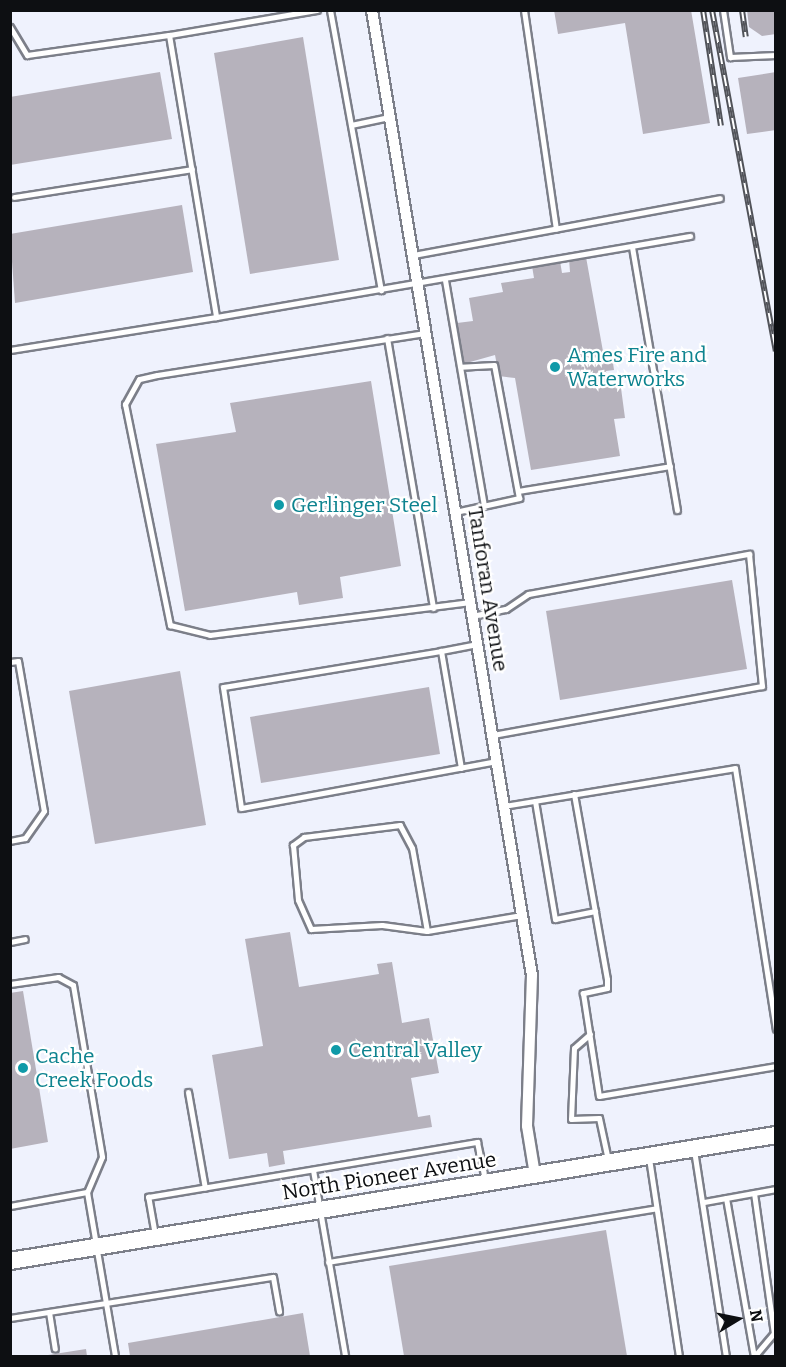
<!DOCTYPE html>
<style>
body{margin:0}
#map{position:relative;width:786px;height:1367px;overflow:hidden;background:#eff2fd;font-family:Bitter,serif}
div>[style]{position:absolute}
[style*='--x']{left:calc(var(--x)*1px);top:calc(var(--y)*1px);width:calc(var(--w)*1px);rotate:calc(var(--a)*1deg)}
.building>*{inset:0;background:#b6b2bc}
.roads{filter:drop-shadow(2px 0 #7c7f89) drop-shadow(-2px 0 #7c7f89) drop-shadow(0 2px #7c7f89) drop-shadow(0 -2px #7c7f89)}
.lane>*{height:5px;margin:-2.5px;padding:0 2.5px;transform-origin:2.5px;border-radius:2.5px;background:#fff}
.street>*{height:10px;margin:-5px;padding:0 5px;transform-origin:5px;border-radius:5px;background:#fff}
.secondary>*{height:16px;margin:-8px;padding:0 8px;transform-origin:8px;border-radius:8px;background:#fff}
.rail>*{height:6px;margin-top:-3px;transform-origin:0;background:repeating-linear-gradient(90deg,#fff 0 11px,#515359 0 22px);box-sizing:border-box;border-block:2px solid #515359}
.dots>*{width:16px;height:16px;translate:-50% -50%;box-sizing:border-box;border:3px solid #fff;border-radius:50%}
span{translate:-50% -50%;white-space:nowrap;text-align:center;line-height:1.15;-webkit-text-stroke:4.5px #fff;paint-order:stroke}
.culture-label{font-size:21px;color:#0d838f}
.left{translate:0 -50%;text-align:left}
.street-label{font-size:21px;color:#0d0f12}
.frame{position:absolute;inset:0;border:12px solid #0d0f12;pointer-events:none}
.north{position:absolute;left:708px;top:1289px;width:60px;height:60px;-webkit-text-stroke:4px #fff;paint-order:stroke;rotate:80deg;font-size:16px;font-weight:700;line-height:24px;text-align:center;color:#0d0f12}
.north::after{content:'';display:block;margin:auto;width:21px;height:27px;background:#0d0f12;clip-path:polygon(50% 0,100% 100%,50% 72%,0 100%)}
</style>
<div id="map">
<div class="building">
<i style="clip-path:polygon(554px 10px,691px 10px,710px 123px,643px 134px,625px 23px,558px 34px)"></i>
<i style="clip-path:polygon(747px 10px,776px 10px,776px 34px,762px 36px,749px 27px)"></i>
<i style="clip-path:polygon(303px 37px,339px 260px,250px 274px,214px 53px)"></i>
<i style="clip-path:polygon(160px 72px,172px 139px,10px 165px,10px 97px)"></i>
<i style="clip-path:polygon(776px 72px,776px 130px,747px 134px,738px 78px)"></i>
<i style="clip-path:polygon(182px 205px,193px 272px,15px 303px,10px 234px)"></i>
<i style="clip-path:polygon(586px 257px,604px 357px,612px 356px,614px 370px,606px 371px,607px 376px,618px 374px,621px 388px,625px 418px,614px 419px,620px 456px,531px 470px,515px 378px,499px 376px,495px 355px,463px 364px,457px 323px,473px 321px,469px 298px,503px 292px,501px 283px,534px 278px,532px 266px,560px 261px,562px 273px,570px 272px,569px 259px)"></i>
<i style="clip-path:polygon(371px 381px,401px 566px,340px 577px,343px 598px,299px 605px,297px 592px,185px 611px,156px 444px,236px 432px,230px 403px)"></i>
<i style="clip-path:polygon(732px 580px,747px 669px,560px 700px,546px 611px)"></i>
<i style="clip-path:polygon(180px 671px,206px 825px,95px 844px,69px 691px)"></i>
<i style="clip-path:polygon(429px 687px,440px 754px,261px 783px,250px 717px)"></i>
<i style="clip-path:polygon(290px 932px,299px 987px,379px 974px,377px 964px,392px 962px,402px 1023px,429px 1018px,439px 1073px,411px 1078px,418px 1117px,430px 1115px,432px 1127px,283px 1151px,285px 1164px,269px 1167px,267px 1153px,229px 1159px,212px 1055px,263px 1046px,245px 939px)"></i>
<i style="clip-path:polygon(23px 991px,48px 1142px,10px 1149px,10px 993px)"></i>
<i style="clip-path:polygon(606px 1230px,627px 1356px,404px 1356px,389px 1266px)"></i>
<i style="clip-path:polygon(303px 1313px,310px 1356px,130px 1356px,128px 1343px)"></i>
<i style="clip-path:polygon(86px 1349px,87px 1356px,49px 1356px,48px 1355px)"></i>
</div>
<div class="roads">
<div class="lane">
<i style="--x:317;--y:10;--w:150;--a:170.4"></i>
<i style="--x:169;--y:35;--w:286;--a:80.5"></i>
<i style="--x:216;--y:317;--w:481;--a:-9.7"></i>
<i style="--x:330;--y:10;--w:285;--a:79.7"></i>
<i style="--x:524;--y:10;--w:221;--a:81.7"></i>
<i style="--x:723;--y:10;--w:48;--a:81.5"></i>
<i style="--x:730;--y:57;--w:46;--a:-2.5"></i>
<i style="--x:10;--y:27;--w:33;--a:59"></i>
<i style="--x:27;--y:55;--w:143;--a:-8"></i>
<i style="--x:351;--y:125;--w:40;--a:-12"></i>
<i style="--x:14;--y:197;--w:180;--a:-8.9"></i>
<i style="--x:632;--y:247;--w:267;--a:80.3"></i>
<i style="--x:413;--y:255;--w:312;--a:-10.5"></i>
<i style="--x:445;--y:280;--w:228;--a:80.2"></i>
<i style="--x:425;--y:333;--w:271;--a:171.1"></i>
<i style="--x:157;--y:375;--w:18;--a:167"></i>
<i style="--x:139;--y:379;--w:29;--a:119"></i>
<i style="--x:125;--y:404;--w:226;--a:78.5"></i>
<i style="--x:170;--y:625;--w:41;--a:14"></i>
<i style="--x:210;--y:635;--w:262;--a:-7.2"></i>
<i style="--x:387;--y:338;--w:274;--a:80.3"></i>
<i style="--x:10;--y:350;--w:209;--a:-9.1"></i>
<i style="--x:518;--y:491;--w:154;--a:-9.3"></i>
<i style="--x:455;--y:512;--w:66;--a:-12.3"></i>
<i style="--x:519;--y:498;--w:135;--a:-100.6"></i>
<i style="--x:494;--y:365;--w:33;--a:177"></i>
<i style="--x:472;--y:616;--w:35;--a:-12"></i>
<i style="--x:506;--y:609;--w:27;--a:-34"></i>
<i style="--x:528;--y:594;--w:225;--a:-10.3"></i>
<i style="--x:749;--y:554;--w:133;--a:84.4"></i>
<i style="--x:762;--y:686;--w:274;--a:169.7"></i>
<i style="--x:441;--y:651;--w:37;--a:-11"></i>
<i style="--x:10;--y:662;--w:8;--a:-7"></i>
<i style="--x:18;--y:661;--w:152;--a:80.2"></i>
<i style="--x:44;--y:811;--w:33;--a:125"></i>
<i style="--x:25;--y:838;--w:15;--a:169"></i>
<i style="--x:461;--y:768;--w:119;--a:-99.7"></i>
<i style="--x:441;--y:651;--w:221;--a:170.6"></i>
<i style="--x:223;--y:687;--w:122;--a:81.5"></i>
<i style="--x:241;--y:808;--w:259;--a:-10.4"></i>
<i style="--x:574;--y:794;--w:188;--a:79.9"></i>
<i style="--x:607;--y:979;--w:9;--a:90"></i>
<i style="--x:607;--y:988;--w:25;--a:168"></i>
<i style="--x:583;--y:993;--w:104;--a:81.2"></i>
<i style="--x:599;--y:1096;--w:180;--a:-9.6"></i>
<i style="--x:535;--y:801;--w:120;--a:80.4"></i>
<i style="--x:555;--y:919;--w:41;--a:-11.3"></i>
<i style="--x:504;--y:806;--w:234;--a:-9.3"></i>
<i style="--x:735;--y:768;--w:264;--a:81.1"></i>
<i style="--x:427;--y:931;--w:84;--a:-100.2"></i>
<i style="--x:412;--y:848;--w:26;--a:-118"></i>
<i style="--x:400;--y:825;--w:97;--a:172.9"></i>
<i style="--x:304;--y:837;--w:14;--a:144"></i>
<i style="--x:293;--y:845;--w:55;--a:84.8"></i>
<i style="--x:298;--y:900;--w:32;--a:66"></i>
<i style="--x:311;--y:929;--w:71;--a:-3.2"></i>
<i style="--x:382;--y:925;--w:45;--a:7.6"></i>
<i style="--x:427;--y:931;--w:96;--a:-9.6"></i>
<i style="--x:10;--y:942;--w:15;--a:-11"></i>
<i style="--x:10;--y:984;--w:49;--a:-8.3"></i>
<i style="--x:58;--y:977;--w:17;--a:28"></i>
<i style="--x:73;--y:985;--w:174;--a:80.4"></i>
<i style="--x:102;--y:1157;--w:38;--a:113"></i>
<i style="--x:87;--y:1192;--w:166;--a:80.3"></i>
<i style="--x:590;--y:1034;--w:21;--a:139"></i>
<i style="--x:574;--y:1048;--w:71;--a:92.4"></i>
<i style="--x:571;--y:1119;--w:28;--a:-2"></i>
<i style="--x:599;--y:1118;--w:43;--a:77.9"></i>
<i style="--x:188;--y:1092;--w:97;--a:80"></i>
<i style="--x:694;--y:1150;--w:208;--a:81.2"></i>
<i style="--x:649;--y:1158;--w:200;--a:81.4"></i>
<i style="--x:313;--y:1170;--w:189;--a:80.2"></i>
<i style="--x:754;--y:1193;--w:141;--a:81.9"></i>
<i style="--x:774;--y:1333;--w:30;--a:130"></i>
<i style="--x:726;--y:1198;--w:160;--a:80"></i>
<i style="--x:704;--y:1202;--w:73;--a:-10.2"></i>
<i style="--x:10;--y:1206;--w:78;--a:-10.3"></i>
<i style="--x:155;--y:1235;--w:39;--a:-100"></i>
<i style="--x:148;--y:1197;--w:334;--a:-9.5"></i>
<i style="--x:477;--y:1142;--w:40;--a:78"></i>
<i style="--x:328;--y:1262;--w:332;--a:-9.3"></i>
<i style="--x:49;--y:1312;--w:37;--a:81"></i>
<i style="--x:10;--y:1318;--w:266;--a:-8.9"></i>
<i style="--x:273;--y:1277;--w:35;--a:80"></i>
</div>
<div class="street">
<i style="--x:372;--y:10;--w:978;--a:80.59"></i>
<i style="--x:532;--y:975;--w:151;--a:91.9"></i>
<i style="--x:527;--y:1126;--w:50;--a:80.7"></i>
</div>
<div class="secondary">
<i style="--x:10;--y:1261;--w:776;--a:-9.34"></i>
</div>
</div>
<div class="rail">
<i style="--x:703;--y:10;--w:117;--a:81.2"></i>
<i style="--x:712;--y:10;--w:347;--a:79.4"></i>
<i style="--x:742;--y:10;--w:27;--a:82"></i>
</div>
<div class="dots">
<i style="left:555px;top:367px;background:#0f9aa8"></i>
<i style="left:279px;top:505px;background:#0f9aa8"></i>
<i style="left:336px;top:1050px;background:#0f9aa8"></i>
<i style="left:23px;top:1068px;background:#0f9aa8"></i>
</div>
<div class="culture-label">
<span class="left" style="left:567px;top:367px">Ames Fire and<br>Waterworks</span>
<span class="left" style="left:291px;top:505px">Gerlinger Steel</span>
<span class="left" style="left:348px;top:1050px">Central Valley</span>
<span class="left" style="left:35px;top:1068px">Cache<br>Creek Foods</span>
</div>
<div class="street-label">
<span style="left:488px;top:589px;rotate:81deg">Tanforan Avenue</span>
<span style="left:389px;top:1176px;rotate:-9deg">North Pioneer Avenue</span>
</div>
<div class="frame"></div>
<div class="north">N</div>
</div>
